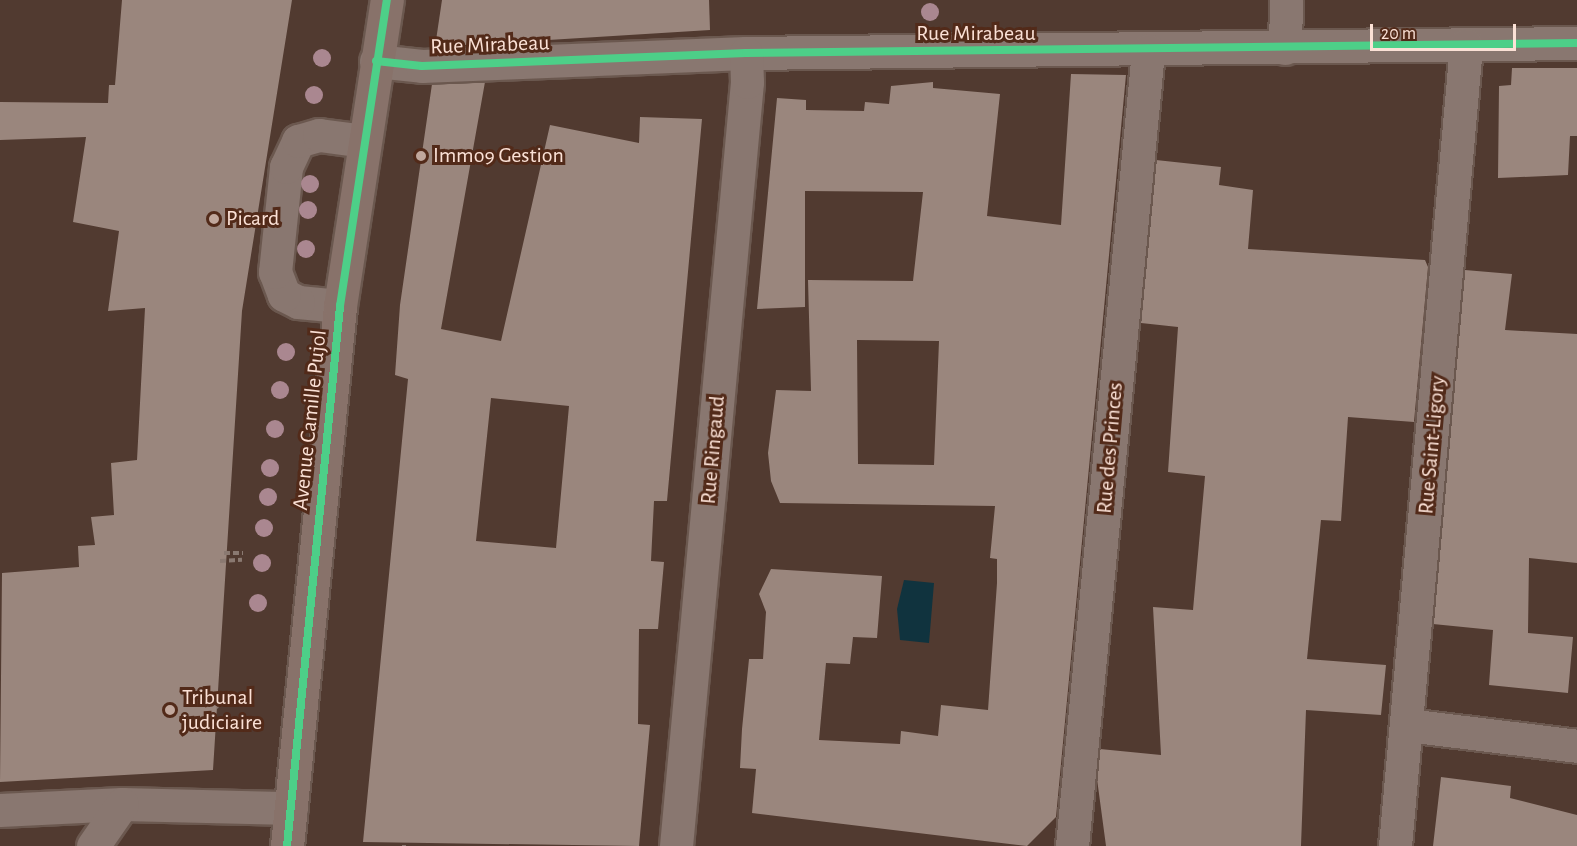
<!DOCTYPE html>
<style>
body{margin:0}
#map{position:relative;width:1577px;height:846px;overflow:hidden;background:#513a30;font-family:"Alegreya Sans",sans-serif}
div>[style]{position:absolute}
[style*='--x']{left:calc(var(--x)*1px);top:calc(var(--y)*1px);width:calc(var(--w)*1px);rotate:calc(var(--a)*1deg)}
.water>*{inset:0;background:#10333e}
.building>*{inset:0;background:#9a867d}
.path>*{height:4px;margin-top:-2px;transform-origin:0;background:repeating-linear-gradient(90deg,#8a7971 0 6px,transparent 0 9px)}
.roads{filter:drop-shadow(2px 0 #6b584f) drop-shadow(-2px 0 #6b584f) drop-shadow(0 2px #6b584f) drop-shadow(0 -2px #6b584f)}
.minor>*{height:33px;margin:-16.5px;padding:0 16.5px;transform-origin:16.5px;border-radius:16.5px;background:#897770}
.major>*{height:33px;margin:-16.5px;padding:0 16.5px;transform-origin:16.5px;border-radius:16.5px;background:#88726a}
.cycleway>*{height:8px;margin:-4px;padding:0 4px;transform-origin:4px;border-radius:4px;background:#4dcf88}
.trees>*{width:18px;height:18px;margin:-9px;border-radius:50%;background:#aa8790}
.dots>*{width:16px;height:16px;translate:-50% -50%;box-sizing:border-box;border:3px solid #522a19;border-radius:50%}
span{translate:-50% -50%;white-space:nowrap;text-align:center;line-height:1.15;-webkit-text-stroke:6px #522a19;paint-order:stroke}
.street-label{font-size:22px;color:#fbe1d6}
.poi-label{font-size:22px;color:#fbe1d6}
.left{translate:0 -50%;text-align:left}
.scale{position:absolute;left:1370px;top:24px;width:146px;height:27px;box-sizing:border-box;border:3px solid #fbe1d6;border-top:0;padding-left:8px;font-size:18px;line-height:21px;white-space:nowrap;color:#fbe1d6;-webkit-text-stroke:4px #522a19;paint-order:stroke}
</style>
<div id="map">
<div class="water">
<i style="clip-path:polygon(904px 580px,934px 583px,929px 643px,900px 640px,897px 609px)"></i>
</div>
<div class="building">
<i style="clip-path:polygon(122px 0,292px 0,242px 311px,213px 770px,0 782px,2px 573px,79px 567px,78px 546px,95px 545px,91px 517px,114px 515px,111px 463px,137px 460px,145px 308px,108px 311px,119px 231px,73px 222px,86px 137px,0 140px,0 102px,108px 103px,109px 85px,115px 85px)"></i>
<i style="clip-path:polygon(442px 0,709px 0,710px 30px,435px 47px)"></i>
<i style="clip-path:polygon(1512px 68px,1577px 68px,1577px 136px,1570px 136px,1568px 175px,1498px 178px,1499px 86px,1511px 85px)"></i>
<i style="clip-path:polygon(evenodd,1071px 74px,1126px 75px,1056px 817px,1027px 846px,752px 813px,756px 769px,740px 768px,742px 729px,749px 659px,763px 659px,766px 612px,759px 594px,771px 569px,882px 576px,877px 638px,853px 637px,850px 664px,826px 663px,819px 740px,900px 744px,901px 731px,938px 736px,941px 705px,988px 710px,997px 583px,997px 559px,990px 558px,995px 506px,780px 503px,771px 481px,768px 453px,776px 390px,811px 391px,808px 280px,913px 281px,923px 192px,805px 191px,805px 307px,757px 309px,777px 98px,806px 100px,806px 110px,864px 111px,865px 102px,889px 104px,891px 86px,933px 82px,933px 88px,1000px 94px,987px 216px,1061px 225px,1071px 74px,857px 340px,939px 341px,934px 465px,858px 464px,857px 340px)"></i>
<i style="clip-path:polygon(evenodd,485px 82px,441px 329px,501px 341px,550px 125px,639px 143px,640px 117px,702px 119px,667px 501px,654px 501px,651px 561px,664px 562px,658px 629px,639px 629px,638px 724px,650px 725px,639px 846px,363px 842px,408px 379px,395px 375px,400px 305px,432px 84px,485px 82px,491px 398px,569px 406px,556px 548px,476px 541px,491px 398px)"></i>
<i style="clip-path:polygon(1156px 160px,1221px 167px,1219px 185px,1253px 190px,1248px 249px,1425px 260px,1428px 267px,1414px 422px,1348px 417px,1341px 521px,1321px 520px,1307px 659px,1386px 665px,1381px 715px,1306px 710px,1301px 846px,1106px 846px,1097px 779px,1100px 749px,1161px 755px,1153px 607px,1193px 610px,1205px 476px,1168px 472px,1178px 327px,1141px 323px)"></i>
<i style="clip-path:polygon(1465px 270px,1512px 274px,1505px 330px,1577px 334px,1577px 563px,1529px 558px,1528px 633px,1573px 637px,1568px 693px,1489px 685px,1493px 630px,1433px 624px)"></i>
<i style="clip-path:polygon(1441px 777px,1511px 786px,1510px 798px,1577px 815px,1577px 846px,1433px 846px)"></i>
</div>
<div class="path">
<i style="--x:224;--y:553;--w:19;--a:0"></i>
<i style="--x:220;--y:561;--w:22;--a:-3"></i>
<i style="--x:217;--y:706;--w:2;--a:27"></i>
<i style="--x:404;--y:846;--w:1;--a:-90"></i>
</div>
<div class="roads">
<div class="minor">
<i style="--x:1285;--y:48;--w:48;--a:-88.8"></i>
<i style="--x:376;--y:61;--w:46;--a:6.2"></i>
<i style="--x:422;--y:66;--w:324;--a:-2.3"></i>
<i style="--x:746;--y:53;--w:831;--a:-0.69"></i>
<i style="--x:340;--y:306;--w:42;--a:-174.6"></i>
<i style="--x:298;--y:302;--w:16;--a:-153"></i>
<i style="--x:284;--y:295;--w:25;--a:-111"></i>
<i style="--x:275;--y:272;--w:106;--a:-84"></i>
<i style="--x:286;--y:167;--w:29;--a:-65"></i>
<i style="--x:298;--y:141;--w:22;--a:-16"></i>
<i style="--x:319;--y:135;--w:45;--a:7.6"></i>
<i style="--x:1407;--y:725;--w:171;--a:7"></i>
<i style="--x:0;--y:810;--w:122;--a:-2.8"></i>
<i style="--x:122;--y:804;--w:169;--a:1.4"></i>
<i style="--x:93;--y:846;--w:51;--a:-55.4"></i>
<i style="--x:676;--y:846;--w:767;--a:-84.69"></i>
<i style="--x:747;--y:82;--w:29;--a:-92"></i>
<i style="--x:1072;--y:846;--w:799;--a:-84.54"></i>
<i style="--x:1395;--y:846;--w:804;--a:-84.93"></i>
</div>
<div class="major">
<i style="--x:287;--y:846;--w:543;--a:-84.39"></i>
<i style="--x:340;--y:306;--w:310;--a:-81.3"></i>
</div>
</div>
<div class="cycleway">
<i style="--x:376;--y:61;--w:46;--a:6.2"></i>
<i style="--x:422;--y:66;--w:324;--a:-2.3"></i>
<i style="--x:746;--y:53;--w:831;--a:-0.69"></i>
<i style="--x:287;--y:846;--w:543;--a:-84.39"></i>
<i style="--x:340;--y:306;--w:310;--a:-81.3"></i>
</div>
<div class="trees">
<i style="left:930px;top:12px"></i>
<i style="left:322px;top:58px"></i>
<i style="left:314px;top:95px"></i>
<i style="left:310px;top:184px"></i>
<i style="left:308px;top:210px"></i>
<i style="left:306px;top:249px"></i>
<i style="left:286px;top:352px"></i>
<i style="left:280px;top:390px"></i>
<i style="left:275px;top:429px"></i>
<i style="left:270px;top:468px"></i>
<i style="left:268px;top:497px"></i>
<i style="left:264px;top:528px"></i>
<i style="left:262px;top:563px"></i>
<i style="left:258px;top:603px"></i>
</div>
<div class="dots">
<i style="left:421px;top:156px;background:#c0a79c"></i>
<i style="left:214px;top:219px;background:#c0a79c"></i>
<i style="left:170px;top:710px;background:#c0a79c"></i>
</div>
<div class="street-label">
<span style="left:976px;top:34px">Rue Mirabeau</span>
<span style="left:490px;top:45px;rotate:-2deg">Rue Mirabeau</span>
<span style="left:310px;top:420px;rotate:-84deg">Avenue Camille Pujol</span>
<span style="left:1432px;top:445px;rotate:-85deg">Rue Saint-Ligory</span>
<span style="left:1110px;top:448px;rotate:-85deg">Rue des Princes</span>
<span style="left:713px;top:450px;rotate:-85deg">Rue Ringaud</span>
</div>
<div class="poi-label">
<span class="left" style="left:433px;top:156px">Immo9 Gestion</span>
<span class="left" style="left:226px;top:219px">Picard</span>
<span class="left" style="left:182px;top:710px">Tribunal<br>judiciaire</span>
</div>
<div class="scale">20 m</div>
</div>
